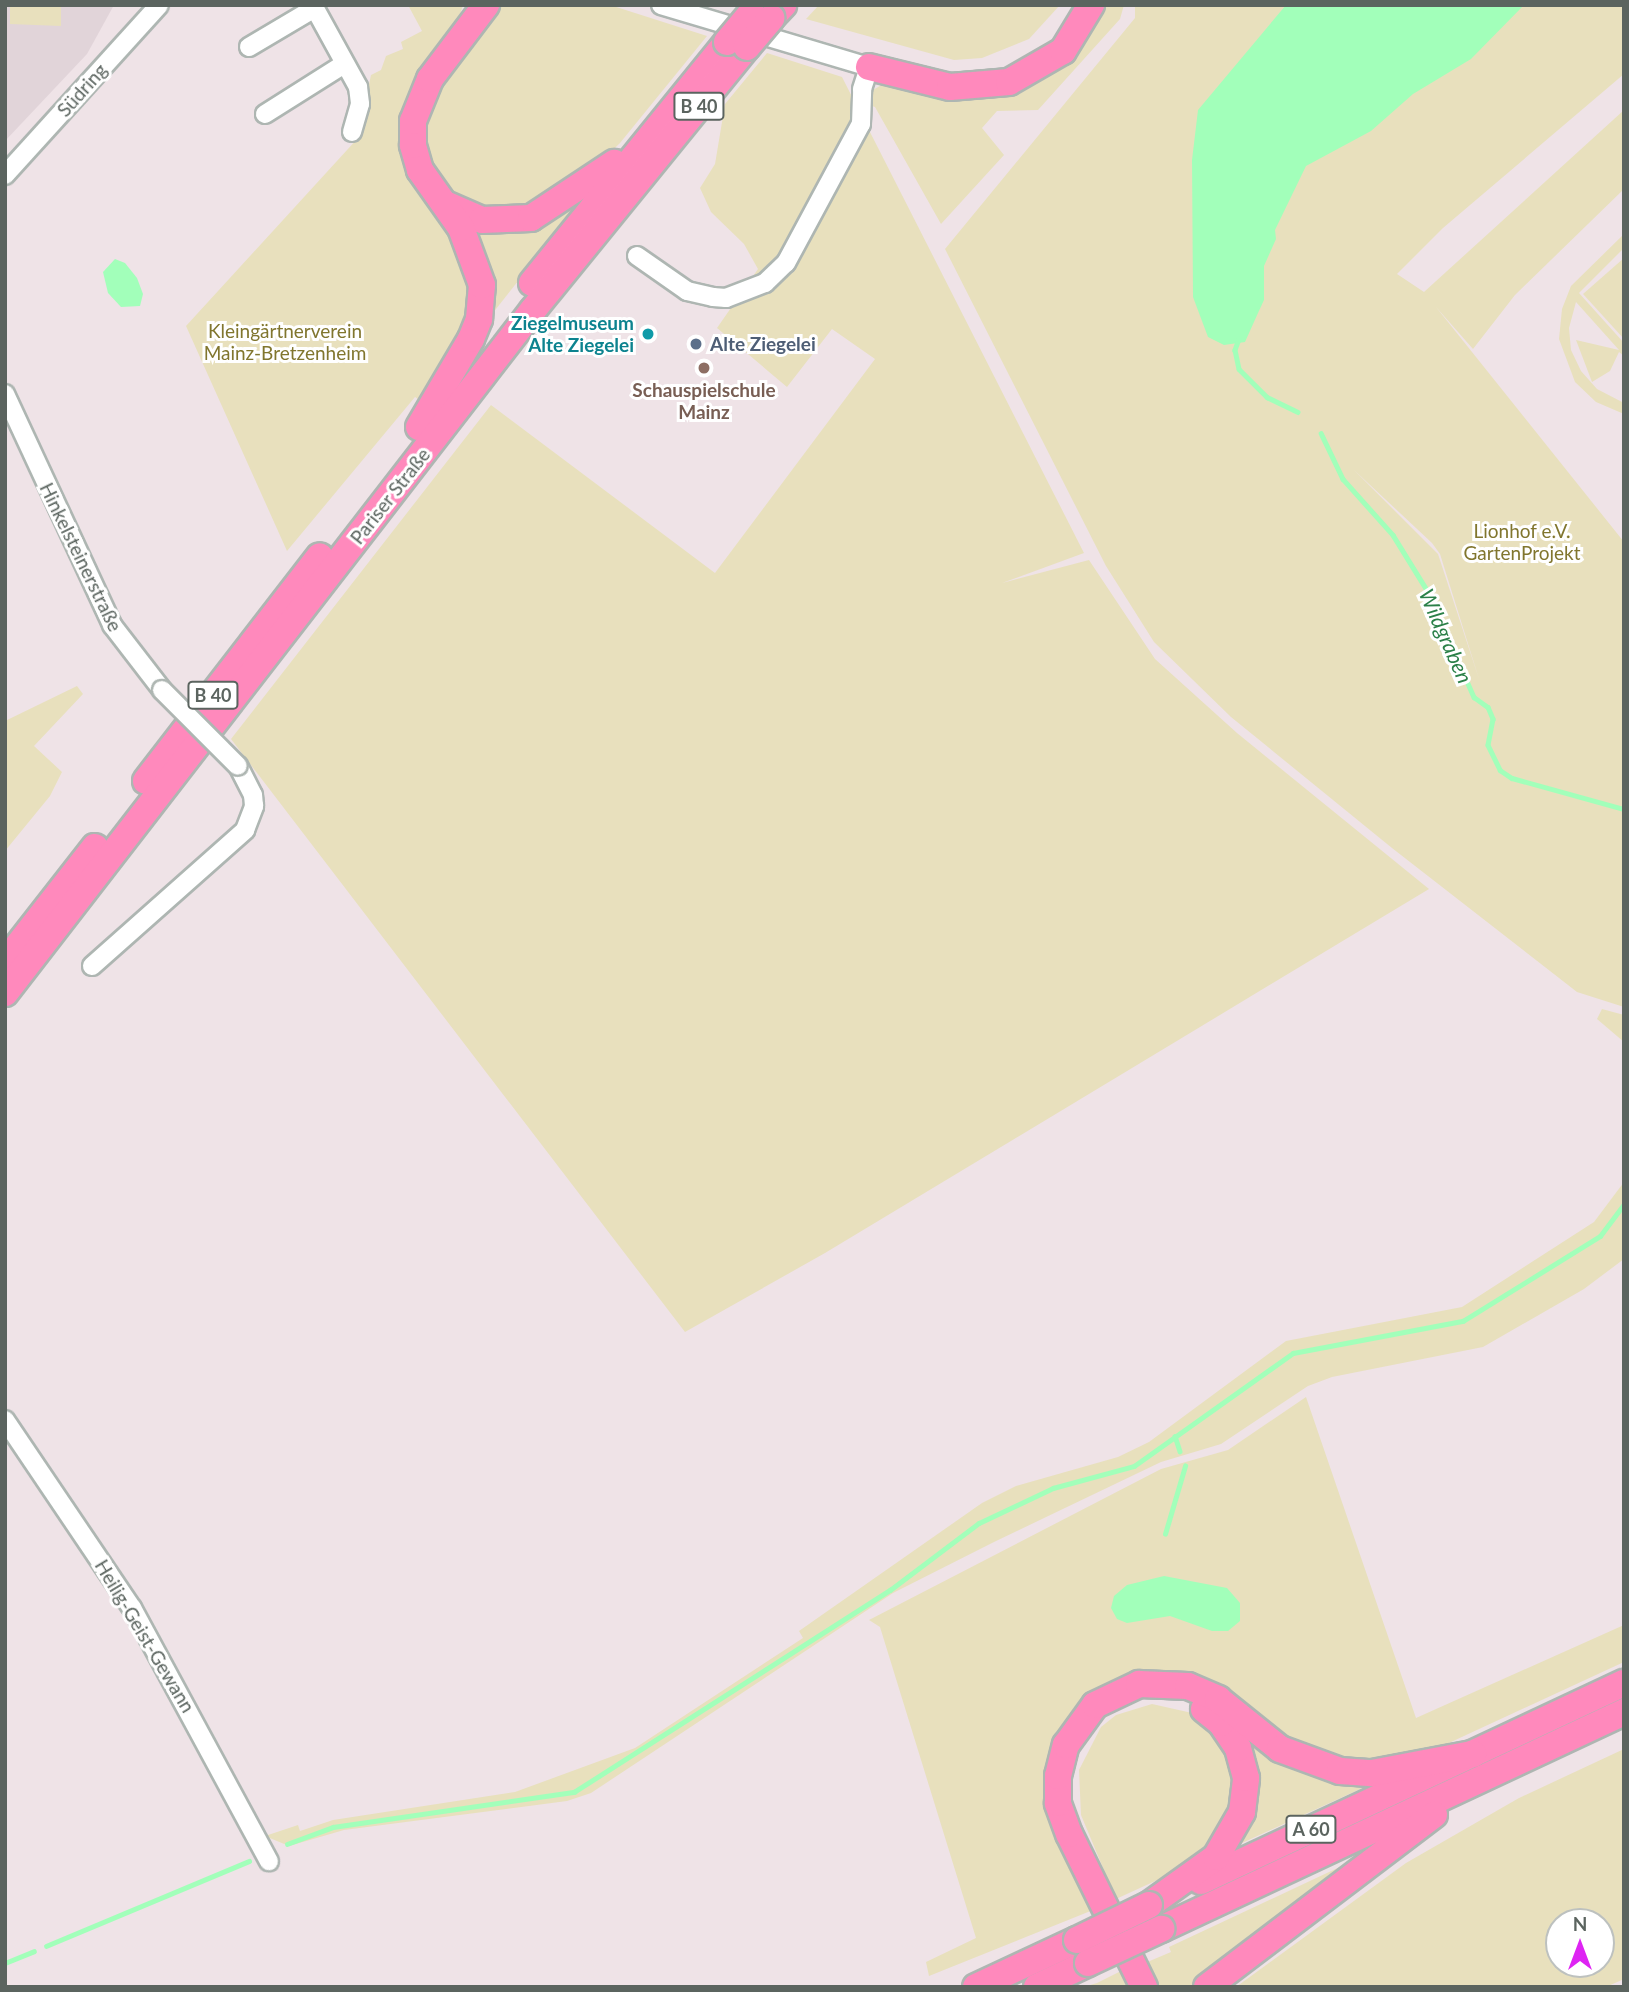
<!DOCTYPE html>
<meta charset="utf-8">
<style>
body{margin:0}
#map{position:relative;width:1629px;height:1992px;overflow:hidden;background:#efe3e7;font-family:Lato,sans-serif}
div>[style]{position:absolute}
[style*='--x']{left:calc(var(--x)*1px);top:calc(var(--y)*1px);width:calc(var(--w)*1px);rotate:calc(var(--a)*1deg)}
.education>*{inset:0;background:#e1d4d9}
.green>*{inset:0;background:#e8e0bd}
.water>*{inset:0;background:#a2ffba}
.stream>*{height:4.5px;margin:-2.25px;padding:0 2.25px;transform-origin:2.25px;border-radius:2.25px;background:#a2ffba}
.roads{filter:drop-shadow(2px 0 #aeb6b2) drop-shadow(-2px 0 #aeb6b2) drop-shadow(0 2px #aeb6b2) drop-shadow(0 -2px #aeb6b2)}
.minor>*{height:18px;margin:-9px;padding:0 9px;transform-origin:9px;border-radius:9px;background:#fff}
.highway>*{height:26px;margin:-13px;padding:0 13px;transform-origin:13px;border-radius:13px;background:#ff89bc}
.bridges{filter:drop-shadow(2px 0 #aeb6b2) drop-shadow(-2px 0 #aeb6b2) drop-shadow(0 2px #aeb6b2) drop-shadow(0 -2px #aeb6b2)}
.minor-bridge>*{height:18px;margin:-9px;padding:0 9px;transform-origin:9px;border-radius:9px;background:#fff}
.highway-bridge>*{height:26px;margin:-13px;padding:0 13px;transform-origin:13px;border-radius:13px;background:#ff89bc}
.dots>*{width:19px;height:19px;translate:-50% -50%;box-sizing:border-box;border:4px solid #fff;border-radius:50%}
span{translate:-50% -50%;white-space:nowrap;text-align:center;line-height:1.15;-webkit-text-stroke:6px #fff;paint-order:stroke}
.shield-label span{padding:2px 5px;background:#fff;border:2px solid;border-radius:5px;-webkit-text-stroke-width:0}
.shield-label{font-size:18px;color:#5b645f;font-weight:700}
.street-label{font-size:19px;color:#5b645f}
.culture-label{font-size:19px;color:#0d838f;font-weight:700}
.right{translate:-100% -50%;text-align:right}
.park-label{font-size:19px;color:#81762e}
.service-label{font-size:19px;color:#4e5e75;font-weight:700}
.left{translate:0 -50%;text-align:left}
.education-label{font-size:19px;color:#785e54;font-weight:700}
.water-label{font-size:21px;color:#2b8048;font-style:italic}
.frame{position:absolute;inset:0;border:7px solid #5b645f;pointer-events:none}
.north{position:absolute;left:1545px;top:1908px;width:70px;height:70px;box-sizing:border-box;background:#fff;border:2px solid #bdc1bf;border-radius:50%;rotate:0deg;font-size:19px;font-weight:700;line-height:28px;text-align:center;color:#5b645f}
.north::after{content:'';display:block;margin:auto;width:24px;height:32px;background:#de24f3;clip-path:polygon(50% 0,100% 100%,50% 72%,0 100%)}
</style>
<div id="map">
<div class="education">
<i style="clip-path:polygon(5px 5px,114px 5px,87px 54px,5px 141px)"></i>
</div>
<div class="green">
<i style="clip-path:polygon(10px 5px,61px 5px,61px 26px,10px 24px)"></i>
<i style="clip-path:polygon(408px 5px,463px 5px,458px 21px,408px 105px,467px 253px,472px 315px,421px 401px,415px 397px,287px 551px,186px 326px,358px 138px,371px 75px,381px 70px,386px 56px,403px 49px,401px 42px,422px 31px)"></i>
<i style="clip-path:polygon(500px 5px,610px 5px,707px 36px,620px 143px,586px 176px,527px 213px,465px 207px,432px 176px,420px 127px,442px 73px)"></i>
<i style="clip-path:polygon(819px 5px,1060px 5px,1029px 39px,982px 58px,954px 60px,806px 19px)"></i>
<i style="clip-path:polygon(1099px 5px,1124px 5px,1120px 19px,1038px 110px,997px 111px,982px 128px,1004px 155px,941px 224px,875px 107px,869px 105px,871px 91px,887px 82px,997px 92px)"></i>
<i style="clip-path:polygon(evenodd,1135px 5px,1624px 5px,1624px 74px,1443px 228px,1397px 274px,1424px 292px,1624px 110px,1624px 189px,1515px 295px,1473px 349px,1436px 307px,1624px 542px,1624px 1007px,1577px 992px,1392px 848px,1231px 717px,1154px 642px,1106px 566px,945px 249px,1135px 18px,1135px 5px,1354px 470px,1432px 543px,1440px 554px,1479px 679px,1438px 554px,1354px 470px)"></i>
<i style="clip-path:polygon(767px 53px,842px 77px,1084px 553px,1002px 583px,1089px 560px,1155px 659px,1237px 733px,1429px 889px,825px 1253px,685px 1332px,231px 739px,491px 405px,715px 573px,875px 359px,832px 329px,787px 387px,717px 328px,758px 269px,744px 244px,711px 212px,700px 188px,715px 164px,725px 104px)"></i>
<i style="clip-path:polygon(583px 199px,481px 328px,467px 222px)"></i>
<i style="clip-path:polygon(1624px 234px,1624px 248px,1579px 293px,1624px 343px,1624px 356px,1619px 352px,1610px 371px,1592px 382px,1576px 340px,1619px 350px,1576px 302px,1569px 328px,1571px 350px,1581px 371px,1597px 389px,1624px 403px,1624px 414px,1596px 402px,1575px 382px,1559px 339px,1562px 309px,1571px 286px)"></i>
<i style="clip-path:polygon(1624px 258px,1624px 339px,1583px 294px)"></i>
<i style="clip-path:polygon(77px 686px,83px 694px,34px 746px,62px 772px,50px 796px,5px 851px,5px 721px)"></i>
<i style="clip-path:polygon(1602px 1009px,1624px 1015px,1624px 1042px,1597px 1019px)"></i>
<i style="clip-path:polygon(1624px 1182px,1624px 1259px,1584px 1289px,1483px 1347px,1332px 1377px,1308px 1386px,1221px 1444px,1161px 1462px,994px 1542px,893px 1593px,591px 1793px,567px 1801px,344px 1830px,289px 1846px,265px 1836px,298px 1825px,300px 1831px,333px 1820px,515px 1792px,635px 1748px,803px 1638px,799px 1631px,982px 1503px,1016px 1486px,1118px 1457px,1149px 1442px,1286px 1341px,1462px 1307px,1594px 1222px)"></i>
<i style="clip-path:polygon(1306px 1397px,1416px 1718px,1624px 1625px,1624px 1662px,1423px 1755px,1341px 1766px,1166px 1676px,1058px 1743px,1093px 1910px,929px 1976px,926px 1962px,976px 1938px,880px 1627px,869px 1620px,1161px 1469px,1228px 1450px)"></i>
<i style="clip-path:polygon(1152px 1704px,1201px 1715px,1241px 1771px,1221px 1840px,1177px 1871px,1116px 1899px,1081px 1815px,1079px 1770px,1101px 1727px,1116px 1715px)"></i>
<i style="clip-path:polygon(1225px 1713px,1382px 1779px,1229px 1849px,1240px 1834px)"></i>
<i style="clip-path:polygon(evenodd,1624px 1749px,1624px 1979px,1606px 1987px,1236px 1987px,1406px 1863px,1519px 1798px,1624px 1749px,1559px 1922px,1601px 1922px,1601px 1964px,1559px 1964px,1559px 1922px)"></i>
<i style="clip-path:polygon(1378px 1849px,1198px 1987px,1157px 1987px,1145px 1963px,1171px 1952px,1169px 1947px)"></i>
<i style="clip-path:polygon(1125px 1969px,1133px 1987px,1083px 1987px,1097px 1983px)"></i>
</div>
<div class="water">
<i style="clip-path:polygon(1286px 5px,1524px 5px,1471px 59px,1413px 94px,1371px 131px,1306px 166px,1275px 230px,1276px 239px,1264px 266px,1264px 300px,1258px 313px,1245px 342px,1224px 345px,1208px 337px,1193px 297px,1192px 160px,1198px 110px)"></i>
<i style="clip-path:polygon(115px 259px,125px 263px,137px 278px,143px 294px,140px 306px,121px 307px,108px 293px,103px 272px)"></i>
<i style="clip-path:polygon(1164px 1576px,1227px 1588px,1240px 1603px,1240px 1621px,1228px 1631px,1212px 1631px,1170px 1616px,1127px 1623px,1117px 1619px,1111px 1608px,1114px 1596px,1127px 1585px)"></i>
</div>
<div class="stream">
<i style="--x:1239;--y:339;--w:12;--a:110"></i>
<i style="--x:1235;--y:350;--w:19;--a:78"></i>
<i style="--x:1239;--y:369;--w:40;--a:45"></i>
<i style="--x:1267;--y:397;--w:34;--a:26"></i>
<i style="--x:1321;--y:433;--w:51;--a:64.4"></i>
<i style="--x:1343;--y:479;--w:75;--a:48.2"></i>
<i style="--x:1393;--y:535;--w:65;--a:58.3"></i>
<i style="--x:1427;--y:590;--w:117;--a:66.3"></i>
<i style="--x:1474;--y:697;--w:17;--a:36"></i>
<i style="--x:1488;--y:707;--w:13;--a:67"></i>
<i style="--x:1493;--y:719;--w:26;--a:101"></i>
<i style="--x:1488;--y:745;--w:28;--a:64"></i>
<i style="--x:1500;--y:770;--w:14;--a:34"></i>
<i style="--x:1512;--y:778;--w:116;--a:15.5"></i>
<i style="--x:1175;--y:1436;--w:16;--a:72"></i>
<i style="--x:1165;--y:1534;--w:71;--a:-73.6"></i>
<i style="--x:287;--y:1844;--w:49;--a:-20.3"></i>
<i style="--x:333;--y:1827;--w:244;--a:-8.3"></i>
<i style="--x:574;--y:1792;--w:375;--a:-32.6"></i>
<i style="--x:890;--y:1590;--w:111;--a:-37"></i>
<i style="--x:979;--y:1523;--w:82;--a:-25.3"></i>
<i style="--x:1053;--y:1488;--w:84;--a:-15.2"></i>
<i style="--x:1134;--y:1466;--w:195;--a:-35.4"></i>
<i style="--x:1293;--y:1353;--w:173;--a:-10.7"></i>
<i style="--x:1463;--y:1321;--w:161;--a:-31.8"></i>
<i style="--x:1600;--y:1236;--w:40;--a:-53"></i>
<i style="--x:46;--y:1946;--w:220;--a:-22.7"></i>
<i style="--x:5;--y:1963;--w:31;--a:-22"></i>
</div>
<div class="roads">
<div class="minor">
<i style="--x:313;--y:5;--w:94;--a:61.2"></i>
<i style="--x:358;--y:87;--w:17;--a:83"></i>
<i style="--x:360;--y:104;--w:29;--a:106"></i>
<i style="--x:249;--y:47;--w:74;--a:-30.7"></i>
<i style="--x:265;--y:114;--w:93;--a:-32.3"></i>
<i style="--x:5;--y:175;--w:229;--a:-47.8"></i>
<i style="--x:637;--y:256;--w:61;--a:35"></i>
<i style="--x:687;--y:291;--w:27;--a:13"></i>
<i style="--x:713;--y:297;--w:13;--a:4"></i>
<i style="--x:726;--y:298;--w:42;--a:-21"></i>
<i style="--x:765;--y:283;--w:29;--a:-44"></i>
<i style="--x:786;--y:263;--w:158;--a:-61.7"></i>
<i style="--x:861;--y:124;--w:35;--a:-88"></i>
<i style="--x:862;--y:89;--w:23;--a:-72"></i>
<i style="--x:869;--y:67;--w:217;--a:-163.4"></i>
<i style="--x:5;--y:394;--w:255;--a:65.1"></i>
<i style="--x:112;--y:625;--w:82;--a:52.4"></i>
<i style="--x:92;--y:966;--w:205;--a:-41.6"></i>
<i style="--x:245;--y:830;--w:26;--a:-69"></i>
<i style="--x:254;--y:806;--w:11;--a:-95"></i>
<i style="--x:253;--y:795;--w:33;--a:-117"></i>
<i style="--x:5;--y:1420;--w:227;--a:56"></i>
<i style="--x:132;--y:1608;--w:288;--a:61.6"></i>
</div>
<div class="highway">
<i style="--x:771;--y:18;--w:18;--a:-47"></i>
<i style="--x:869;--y:67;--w:83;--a:13.9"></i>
<i style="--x:950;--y:87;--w:59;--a:-4.8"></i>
<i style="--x:1009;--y:82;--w:62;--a:-29.9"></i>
<i style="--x:1063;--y:51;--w:54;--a:-58.7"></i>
<i style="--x:445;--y:204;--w:40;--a:23.4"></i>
<i style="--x:482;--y:220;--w:49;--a:-2.3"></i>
<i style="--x:531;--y:218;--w:100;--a:-33.5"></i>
<i style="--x:532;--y:283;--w:310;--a:-51"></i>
<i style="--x:419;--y:427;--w:102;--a:-59.4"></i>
<i style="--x:471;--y:339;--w:22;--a:-68"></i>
<i style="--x:479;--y:319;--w:34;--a:-85"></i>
<i style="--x:482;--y:285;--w:61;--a:-110.2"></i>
<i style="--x:461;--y:228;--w:71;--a:-125.3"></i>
<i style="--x:420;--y:170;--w:26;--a:-106"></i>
<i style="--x:413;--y:145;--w:24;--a:-90"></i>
<i style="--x:413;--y:121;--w:45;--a:-68"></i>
<i style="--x:430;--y:79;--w:93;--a:-52.9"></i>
<i style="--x:146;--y:781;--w:284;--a:-52.3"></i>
<i style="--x:5;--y:962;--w:146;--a:-52"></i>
<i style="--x:5;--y:993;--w:863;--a:-52.29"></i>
<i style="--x:533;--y:310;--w:339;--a:-50.9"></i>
<i style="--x:1201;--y:1881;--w:467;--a:-25.1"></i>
<i style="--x:1149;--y:1905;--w:82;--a:-35.6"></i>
<i style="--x:1216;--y:1857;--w:52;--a:-60"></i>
<i style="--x:1242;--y:1812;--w:34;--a:-83"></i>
<i style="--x:1246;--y:1778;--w:31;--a:-105"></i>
<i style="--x:1238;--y:1748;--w:30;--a:-124"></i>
<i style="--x:1221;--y:1723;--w:22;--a:-141"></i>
<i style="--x:1161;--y:1929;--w:511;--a:-25.11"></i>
<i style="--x:976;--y:1987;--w:111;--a:-25"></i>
<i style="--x:1037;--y:1987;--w:56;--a:-25.2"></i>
<i style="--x:1144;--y:1987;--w:170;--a:-116.1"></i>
<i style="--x:1069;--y:1834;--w:33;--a:-110"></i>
<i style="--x:1058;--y:1803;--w:27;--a:-90"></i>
<i style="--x:1058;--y:1776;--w:32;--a:-76"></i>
<i style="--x:1066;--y:1745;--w:49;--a:-54.1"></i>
<i style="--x:1095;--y:1705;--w:49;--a:-25.5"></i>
<i style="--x:1139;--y:1684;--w:49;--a:2.3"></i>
<i style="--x:1188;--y:1686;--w:33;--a:23"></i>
<i style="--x:1218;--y:1699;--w:80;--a:38.9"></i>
<i style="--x:1280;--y:1749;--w:64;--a:20.1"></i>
<i style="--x:1340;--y:1771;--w:32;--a:4"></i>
<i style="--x:1372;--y:1773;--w:103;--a:-10.7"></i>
<i style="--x:1207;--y:1987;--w:285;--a:-37.2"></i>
</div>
</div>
<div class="bridges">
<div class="minor-bridge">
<i style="--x:162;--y:690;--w:107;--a:45"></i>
</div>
<div class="highway-bridge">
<i style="--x:727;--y:42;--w:38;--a:-50"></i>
<i style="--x:747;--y:47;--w:38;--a:-50"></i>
<i style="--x:1077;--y:1940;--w:80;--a:-25.9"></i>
<i style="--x:1088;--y:1963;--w:81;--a:-25"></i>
</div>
</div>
<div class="dots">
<i style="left:648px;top:334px;background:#0f9aa8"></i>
<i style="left:696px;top:344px;background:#5c6f8a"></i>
<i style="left:704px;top:368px;background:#8d6e63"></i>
</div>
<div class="shield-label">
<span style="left:699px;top:106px">B 40</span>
<span style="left:213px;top:695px">B 40</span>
<span style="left:1311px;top:1829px">A 60</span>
</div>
<div class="street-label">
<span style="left:82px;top:90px;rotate:-48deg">Südring</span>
<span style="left:390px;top:496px;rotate:-52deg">Pariser Straße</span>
<span style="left:81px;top:557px;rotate:64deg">Hinkelsteinerstraße</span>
<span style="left:145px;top:1636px;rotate:59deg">Heilig-Geist-Gewann</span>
</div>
<div class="culture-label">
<span class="right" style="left:634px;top:334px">Ziegelmuseum<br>Alte Ziegelei</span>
</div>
<div class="park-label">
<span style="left:285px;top:342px">Kleingärtnerverein<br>Mainz-Bretzenheim</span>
<span style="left:1522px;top:542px">Lionhof e.V.<br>GartenProjekt</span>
</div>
<div class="service-label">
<span class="left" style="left:710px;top:344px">Alte Ziegelei</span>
</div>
<div class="education-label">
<span style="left:704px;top:401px">Schauspielschule<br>Mainz</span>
</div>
<div class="water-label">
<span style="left:1446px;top:636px;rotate:66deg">Wildgraben</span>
</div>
<div class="frame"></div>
<div class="north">N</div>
</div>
